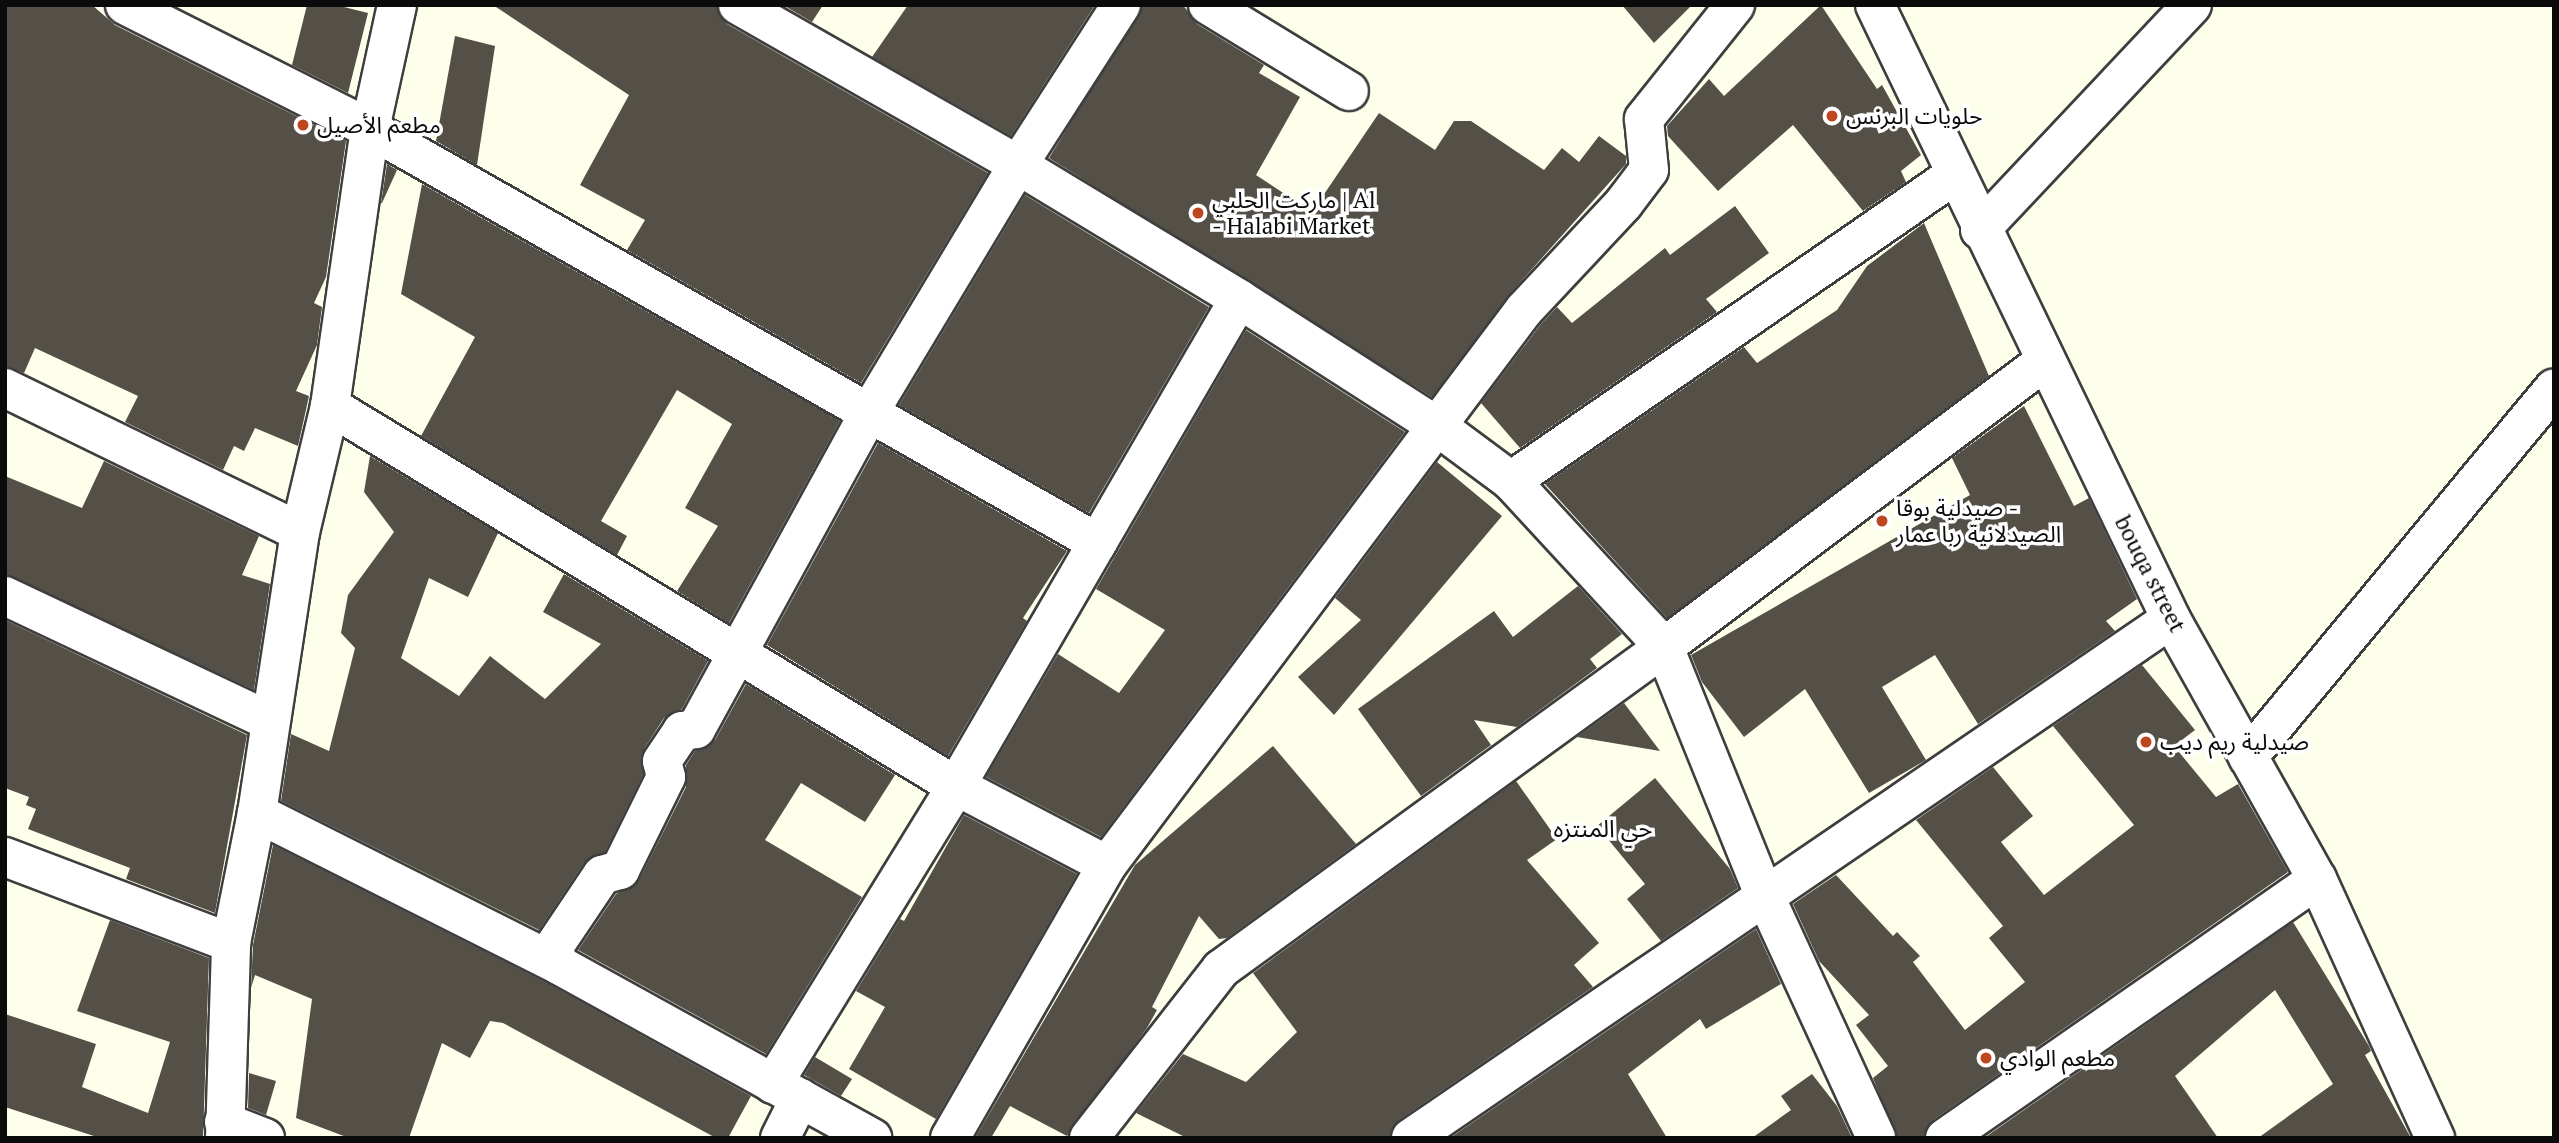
<!DOCTYPE html>
<meta charset="utf-8">
<style>
body{margin:0}
#map{position:relative;width:2559px;height:1143px;overflow:hidden;background:#fdffea;font-family:"PT Serif","Noto Sans Arabic",serif}
div>[style]{position:absolute}
[style*='--x']{left:calc(var(--x)*1px);top:calc(var(--y)*1px);width:calc(var(--w)*1px);rotate:calc(var(--a)*1deg)}
.building>*{inset:0;background:#545047}
.roads{filter:drop-shadow(2px 0 #3e3e3e) drop-shadow(-2px 0 #3e3e3e) drop-shadow(0 2px #3e3e3e) drop-shadow(0 -2px #3e3e3e)}
.minor>*{height:38px;margin:-19px;padding:0 19px;transform-origin:19px;border-radius:19px;background:#fff}
.dots>*{width:19px;height:19px;translate:-50% -50%;box-sizing:border-box;border:4px solid #fff;border-radius:50%}
span{translate:-50% -50%;white-space:nowrap;text-align:center;line-height:1.15;-webkit-text-stroke:7px #fff;paint-order:stroke}
.poi-label{font-size:23px;color:#0b0b0b}
.left{translate:0 -50%;text-align:left}
.street-label{font-size:23px;color:#0b0b0b}
.neighbourhood-label{font-size:24px;color:#0b0b0b}
.frame{position:absolute;inset:0;border:7px solid #0b0b0b;pointer-events:none}
</style>
<div id="map">
<div class="building">
<i style="clip-path:polygon(5px 5px,92px 5px,115px 25px,346px 141px,326px 277px,314px 303px,322px 307px,317px 345px,296px 391px,309px 396px,298px 446px,255px 428px,244px 451px,234px 446px,223px 470px,125px 422px,138px 396px,35px 348px,24px 373px,5px 366px)"></i>
<i style="clip-path:polygon(307px 5px,336px 5px,368px 13px,348px 93px,292px 65px)"></i>
<i style="clip-path:polygon(493px 5px,716px 5px,727px 24px,988px 173px,861px 383px,627px 250px,645px 220px,580px 185px,629px 95px)"></i>
<i style="clip-path:polygon(783px 5px,823px 5px,812px 22px)"></i>
<i style="clip-path:polygon(908px 5px,1095px 5px,1011px 136px,872px 57px)"></i>
<i style="clip-path:polygon(1143px 5px,1183px 5px,1197px 24px,1264px 65px,1259px 73px,1300px 97px,1256px 175px,1312px 212px,1379px 113px,1435px 150px,1454px 121px,1471px 121px,1544px 170px,1562px 148px,1579px 162px,1599px 136px,1626px 156px,1626px 164px,1507px 297px,1432px 397px,1049px 158px)"></i>
<i style="clip-path:polygon(1622px 5px,1692px 5px,1654px 43px)"></i>
<i style="clip-path:polygon(1821px 5px,1877px 89px,1882px 85px,1921px 155px,1901px 171px,1906px 182px,1863px 211px,1793px 125px,1718px 191px,1668px 136px,1667px 126px,1709px 79px,1724px 96px)"></i>
<i style="clip-path:polygon(455px 36px,495px 46px,477px 165px,436px 141px)"></i>
<i style="clip-path:polygon(387px 164px,397px 170px,382px 203px,381px 203px)"></i>
<i style="clip-path:polygon(422px 184px,840px 421px,729px 623px,677px 591px,718px 526px,685px 508px,732px 424px,677px 390px,601px 521px,627px 536px,617px 555px,421px 436px,475px 337px,401px 294px)"></i>
<i style="clip-path:polygon(1025px 195px,1209px 307px,1089px 513px,899px 405px)"></i>
<i style="clip-path:polygon(1735px 206px,1769px 253px,1706px 299px,1717px 312px,1520px 448px,1481px 403px,1541px 324px,1557px 307px,1572px 323px,1665px 248px,1670px 255px)"></i>
<i style="clip-path:polygon(1924px 223px,1989px 376px,1667px 618px,1545px 484px,1744px 347px,1757px 363px,1837px 310px,1867px 266px)"></i>
<i style="clip-path:polygon(1246px 330px,1405px 432px,1101px 837px,986px 777px,1058px 654px,1119px 693px,1165px 630px,1096px 589px)"></i>
<i style="clip-path:polygon(2024px 406px,2074px 506px,2089px 498px,2137px 599px,2106px 621px,2115px 631px,1978px 724px,1935px 655px,1882px 687px,1926px 760px,1869px 793px,1805px 689px,1744px 737px,1702px 682px,1691px 655px,1970px 495px,1952px 458px)"></i>
<i style="clip-path:polygon(878px 443px,1067px 551px,1023px 618px,1027px 621px,948px 756px,767px 645px)"></i>
<i style="clip-path:polygon(370px 456px,498px 533px,468px 597px,429px 578px,401px 658px,459px 696px,490px 656px,545px 699px,601px 644px,543px 612px,564px 574px,708px 661px,682px 709px,664px 718px,644px 749px,643px 775px,605px 852px,584px 863px,539px 930px,281px 801px,291px 734px,329px 751px,355px 648px,341px 633px,348px 595px,394px 532px,364px 492px)"></i>
<i style="clip-path:polygon(104px 461px,259px 536px,242px 575px,270px 584px,254px 690px,5px 574px,5px 476px,82px 508px)"></i>
<i style="clip-path:polygon(1437px 462px,1502px 516px,1334px 715px,1298px 677px,1361px 620px,1335px 598px)"></i>
<i style="clip-path:polygon(1578px 586px,1622px 634px,1590px 659px,1597px 668px,1517px 727px,1474px 720px,1491px 745px,1421px 796px,1358px 709px,1494px 611px,1513px 637px)"></i>
<i style="clip-path:polygon(5px 620px,247px 735px,215px 913px,126px 879px,130px 868px,28px 829px,36px 809px,26px 805px,29px 797px,5px 788px)"></i>
<i style="clip-path:polygon(2142px 665px,2195px 730px,2174px 746px,2216px 797px,2238px 784px,2288px 872px,1933px 1120px,1923px 1138px,1897px 1138px,1873px 1078px,1888px 1066px,1856px 1025px,1869px 1015px,1819px 961px,1793px 904px,1836px 875px,1893px 936px,1897px 932px,1920px 956px,1913px 962px,1965px 1030px,2025px 982px,1989px 938px,2003px 926px,1916px 820px,1993px 767px,2033px 816px,2001px 842px,2044px 895px,2134px 825px,2053px 726px)"></i>
<i style="clip-path:polygon(746px 684px,895px 775px,865px 822px,801px 783px,765px 840px,862px 897px,766px 1054px,578px 950px,616px 894px,639px 880px,686px 787px,686px 765px,695px 751px,715px 740px)"></i>
<i style="clip-path:polygon(1624px 703px,1660px 751px,1577px 737px)"></i>
<i style="clip-path:polygon(1273px 746px,1356px 844px,1227px 938px,1219px 939px,1199px 916px,1152px 1007px,1157px 1010px,1147px 1028px,1067px 1136px,1010px 1106px,991px 1138px,975px 1138px,1135px 865px)"></i>
<i style="clip-path:polygon(1655px 778px,1730px 869px,1738px 888px,1661px 941px,1627px 899px,1645px 884px,1597px 826px)"></i>
<i style="clip-path:polygon(1516px 781px,1557px 839px,1527px 860px,1599px 943px,1574px 965px,1593px 987px,1399px 1120px,1389px 1138px,1187px 1138px,1136px 1113px,1183px 1054px,1246px 1082px,1297px 1032px,1253px 973px)"></i>
<i style="clip-path:polygon(964px 815px,1077px 874px,936px 1119px,849px 1069px,885px 1007px,856px 991px,900px 919px,904px 921px)"></i>
<i style="clip-path:polygon(273px 845px,549px 984px,751px 1096px,728px 1138px,716px 1138px,503px 1023px,490px 1021px,470px 1058px,442px 1043px,409px 1138px,349px 1138px,296px 1118px,312px 999px,255px 975px,251px 988px,253px 945px)"></i>
<i style="clip-path:polygon(110px 920px,209px 958px,203px 1138px,100px 1138px,5px 1107px,5px 1014px,96px 1044px,82px 1087px,148px 1113px,170px 1042px,77px 1011px)"></i>
<i style="clip-path:polygon(2293px 922px,2369px 1046px,2371px 1051px,2365px 1055px,2411px 1138px,2258px 1138px,2333px 1084px,2275px 990px,2175px 1076px,2218px 1138px,1984px 1138px)"></i>
<i style="clip-path:polygon(1756px 929px,1781px 984px,1706px 1029px,1700px 1019px,1628px 1074px,1667px 1138px,1450px 1138px)"></i>
<i style="clip-path:polygon(815px 1057px,852px 1079px,841px 1096px,804px 1075px)"></i>
<i style="clip-path:polygon(249px 1073px,276px 1081px,266px 1115px,248px 1108px)"></i>
<i style="clip-path:polygon(1812px 1074px,1837px 1106px,1852px 1138px,1752px 1138px,1791px 1110px,1781px 1096px)"></i>
</div>
<div class="roads">
<div class="minor">
<i style="--x:125;--y:5;--w:275;--a:26.8"></i>
<i style="--x:370;--y:129;--w:837;--a:29.63"></i>
<i style="--x:738;--y:5;--w:322;--a:29.7"></i>
<i style="--x:1018;--y:165;--w:258;--a:31.2"></i>
<i style="--x:1239;--y:299;--w:235;--a:32.7"></i>
<i style="--x:1437;--y:426;--w:92;--a:36.6"></i>
<i style="--x:1511;--y:481;--w:226;--a:47.3"></i>
<i style="--x:1664;--y:647;--w:266;--a:68"></i>
<i style="--x:1764;--y:894;--w:268;--a:65.3"></i>
<i style="--x:1208;--y:5;--w:165;--a:31.4"></i>
<i style="--x:1875;--y:5;--w:682;--a:64.26"></i>
<i style="--x:2171;--y:619;--w:298;--a:60.7"></i>
<i style="--x:2317;--y:879;--w:285;--a:65.5"></i>
<i style="--x:1980;--y:230;--w:309;--a:-46.7"></i>
<i style="--x:5;--y:388;--w:328;--a:26"></i>
<i style="--x:330;--y:406;--w:732;--a:31.26"></i>
<i style="--x:956;--y:786;--w:170;--a:27.6"></i>
<i style="--x:1511;--y:481;--w:537;--a:-34.61"></i>
<i style="--x:5;--y:596;--w:292;--a:25.3"></i>
<i style="--x:2248;--y:757;--w:479;--a:-50.3"></i>
<i style="--x:257;--y:813;--w:338;--a:26.7"></i>
<i style="--x:559;--y:965;--w:358;--a:28.9"></i>
<i style="--x:5;--y:857;--w:242;--a:20.8"></i>
<i style="--x:559;--y:965;--w:18;--a:-109"></i>
<i style="--x:553;--y:948;--w:88;--a:-56.1"></i>
<i style="--x:602;--y:875;--w:19;--a:-16"></i>
<i style="--x:620;--y:870;--w:104;--a:-63.7"></i>
<i style="--x:666;--y:777;--w:16;--a:-104"></i>
<i style="--x:662;--y:761;--w:36;--a:-56"></i>
<i style="--x:682;--y:731;--w:14;--a:-8"></i>
<i style="--x:696;--y:729;--w:362;--a:-61.3"></i>
<i style="--x:870;--y:411;--w:287;--a:-59"></i>
<i style="--x:1018;--y:165;--w:190;--a:-57.2"></i>
<i style="--x:773;--y:1084;--w:350;--a:-58.4"></i>
<i style="--x:956;--y:786;--w:563;--a:-59.84"></i>
<i style="--x:224;--y:1122;--w:44;--a:21.3"></i>
<i style="--x:225;--y:1138;--w:195;--a:-88.2"></i>
<i style="--x:231;--y:943;--w:133;--a:-78.7"></i>
<i style="--x:257;--y:813;--w:284;--a:-81.3"></i>
<i style="--x:300;--y:532;--w:130;--a:-76.6"></i>
<i style="--x:330;--y:406;--w:280;--a:-81.8"></i>
<i style="--x:370;--y:129;--w:127;--a:-77.7"></i>
<i style="--x:780;--y:1138;--w:45;--a:-63.4"></i>
<i style="--x:950;--y:1138;--w:315;--a:-60.1"></i>
<i style="--x:1107;--y:865;--w:694;--a:-53.08"></i>
<i style="--x:1524;--y:310;--w:146;--a:-46.9"></i>
<i style="--x:1624;--y:203;--w:41;--a:-52.9"></i>
<i style="--x:1649;--y:170;--w:51;--a:-95.6"></i>
<i style="--x:1644;--y:119;--w:146;--a:-51.4"></i>
<i style="--x:1089;--y:1138;--w:214;--a:-52"></i>
<i style="--x:1221;--y:969;--w:548;--a:-36.01"></i>
<i style="--x:1664;--y:647;--w:476;--a:-36.9"></i>
<i style="--x:1411;--y:1138;--w:920;--a:-34.33"></i>
<i style="--x:1945;--y:1138;--w:453;--a:-34.8"></i>
</div>
</div>
<div class="dots">
<i style="left:1832px;top:116px;background:#be4720"></i>
<i style="left:303px;top:125px;background:#be4720"></i>
<i style="left:1198px;top:213px;background:#be4720"></i>
<i style="left:1882px;top:521px;background:#be4720"></i>
<i style="left:2146px;top:742px;background:#be4720"></i>
<i style="left:1986px;top:1058px;background:#be4720"></i>
</div>
<div class="poi-label">
<span class="left" style="left:1846px;top:116px">حلويات البرنس</span>
<span class="left" style="left:317px;top:125px">مطعم الأصيل</span>
<span class="left" style="left:1212px;top:213px">ماركت الحلبي | Al<br>- Halabi Market</span>
<span class="left" style="left:1896px;top:521px">صيدلية بوقا -<br>الصيدلانية ربا عمار</span>
<span class="left" style="left:2160px;top:742px">صيدلية ريم ديب</span>
<span class="left" style="left:2000px;top:1058px">مطعم الوادي</span>
</div>
<div class="street-label">
<span style="left:2150px;top:574px;rotate:63deg">bouqa street</span>
</div>
<div class="neighbourhood-label">
<span style="left:1603px;top:829px">حي المنتزه</span>
</div>
<div class="frame"></div>
</div>
